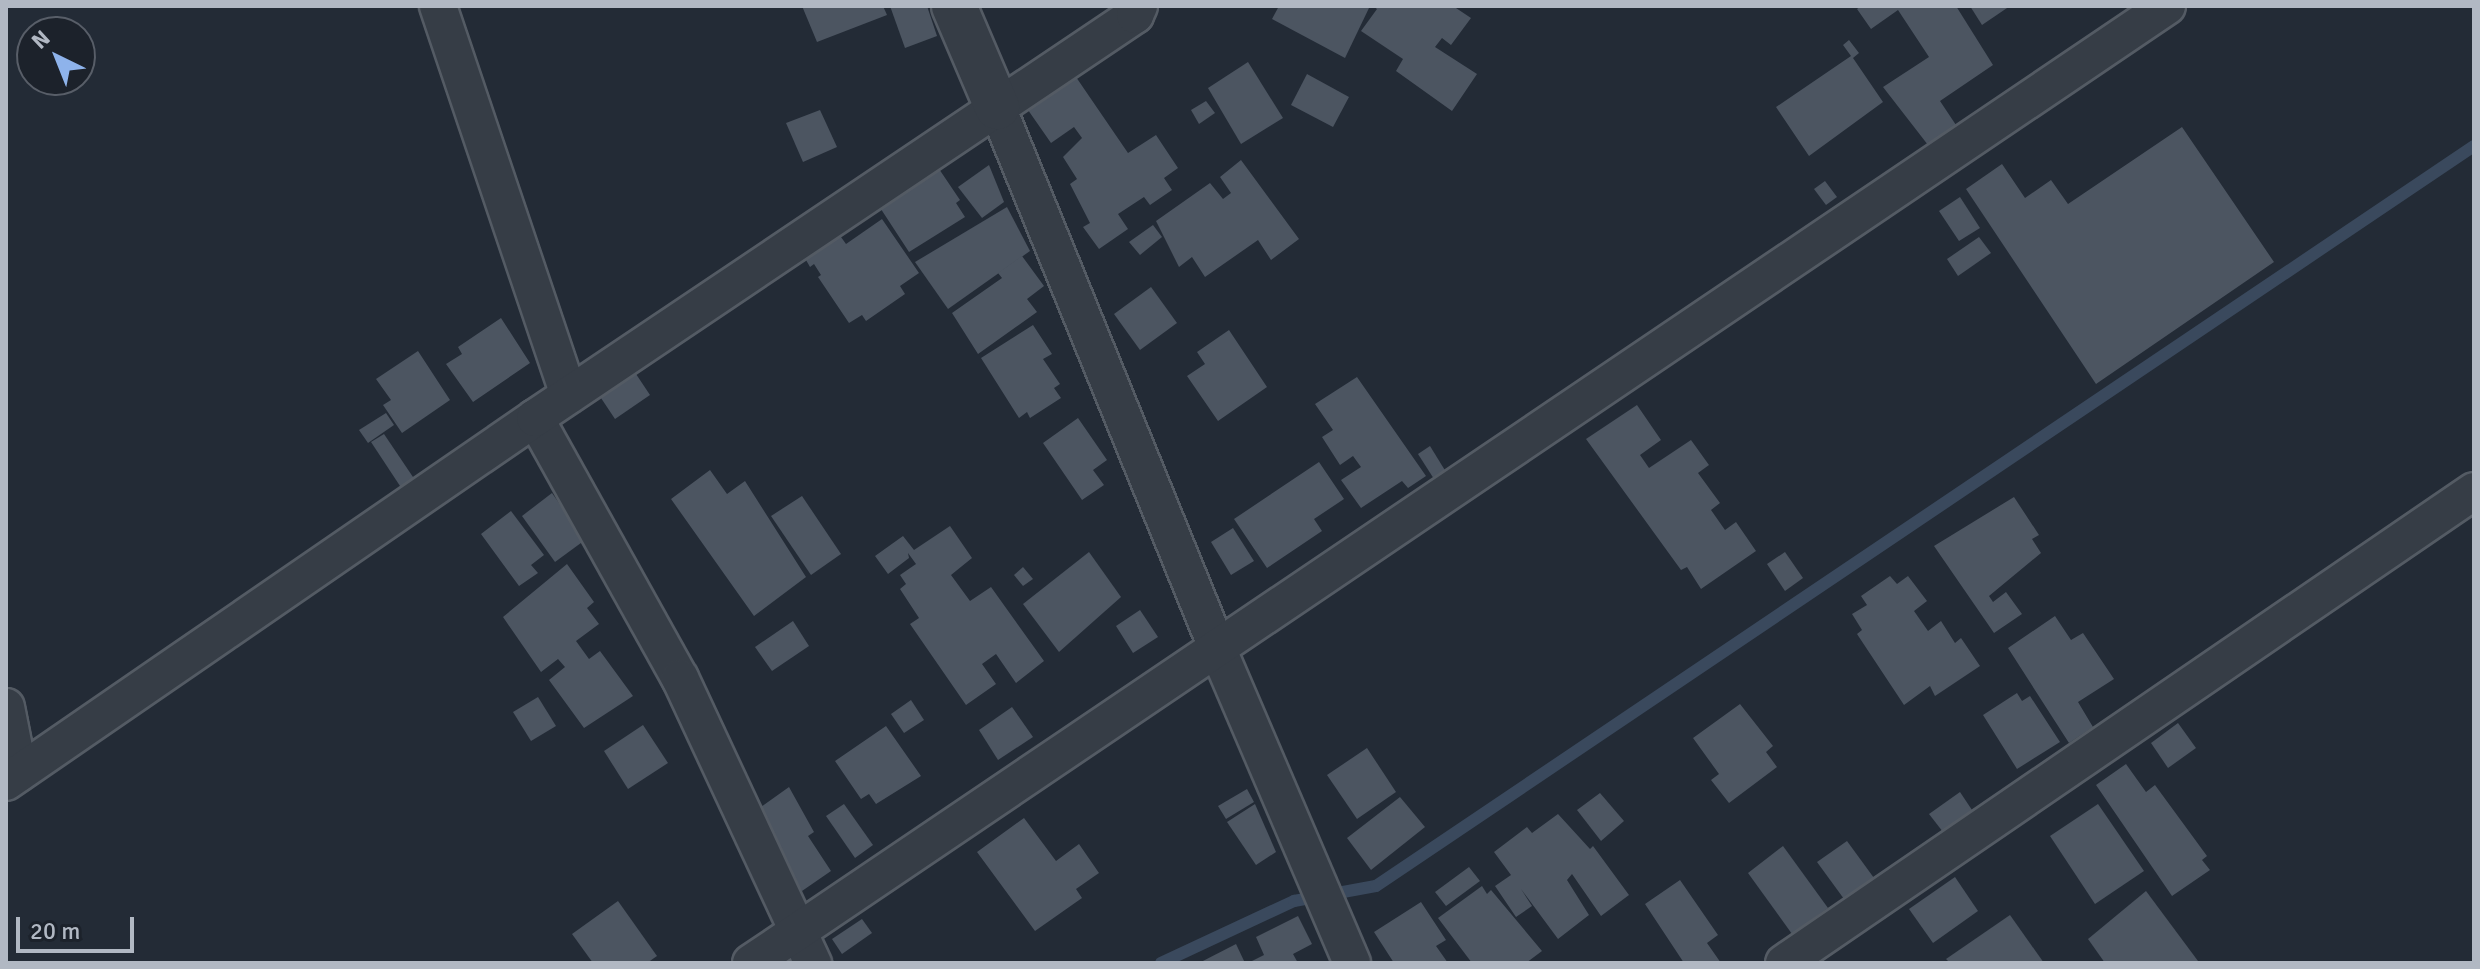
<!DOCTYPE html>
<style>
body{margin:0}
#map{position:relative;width:2480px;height:969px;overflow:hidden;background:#232b36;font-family:Signika,sans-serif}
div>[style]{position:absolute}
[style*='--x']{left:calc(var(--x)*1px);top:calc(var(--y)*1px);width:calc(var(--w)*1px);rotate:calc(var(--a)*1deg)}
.stream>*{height:12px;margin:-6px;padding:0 6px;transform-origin:6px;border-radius:6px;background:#3a495d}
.building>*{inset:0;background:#4c5561}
.roads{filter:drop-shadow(2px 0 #545b64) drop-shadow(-2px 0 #545b64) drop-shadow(0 2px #545b64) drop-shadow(0 -2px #545b64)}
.minor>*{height:36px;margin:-18px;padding:0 18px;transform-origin:18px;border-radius:18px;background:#363d46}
.tertiary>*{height:44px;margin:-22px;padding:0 22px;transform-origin:22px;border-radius:22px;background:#363d46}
span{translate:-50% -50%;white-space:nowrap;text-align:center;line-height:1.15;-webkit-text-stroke:8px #1c222b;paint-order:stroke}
.frame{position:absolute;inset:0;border:8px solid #b1b8c3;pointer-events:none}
.north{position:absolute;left:16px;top:16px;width:80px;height:80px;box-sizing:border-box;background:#1c222b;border:2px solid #585e68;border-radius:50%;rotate:317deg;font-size:22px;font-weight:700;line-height:32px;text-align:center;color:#b1b8c3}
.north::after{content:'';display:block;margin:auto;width:28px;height:36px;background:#8eb3eb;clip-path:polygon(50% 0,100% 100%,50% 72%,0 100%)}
.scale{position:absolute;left:16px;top:917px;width:118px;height:36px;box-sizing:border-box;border:4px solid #b1b8c3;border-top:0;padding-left:10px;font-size:24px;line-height:28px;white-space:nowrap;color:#b1b8c3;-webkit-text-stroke:6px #1c222b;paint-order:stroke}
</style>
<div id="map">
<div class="stream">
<i style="--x:1161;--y:963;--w:147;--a:-25"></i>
<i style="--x:1294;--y:901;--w:83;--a:-10.4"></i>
<i style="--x:1376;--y:886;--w:1324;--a:-33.98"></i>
</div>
<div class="building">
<i style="clip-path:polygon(802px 6px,883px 6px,887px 15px,817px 42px)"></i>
<i style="clip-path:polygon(890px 6px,927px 6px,937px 36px,905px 48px)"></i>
<i style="clip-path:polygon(1279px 6px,1366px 6px,1369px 8px,1345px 58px,1272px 19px)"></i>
<i style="clip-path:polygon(1373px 6px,1453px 6px,1471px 18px,1451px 45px,1442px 38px,1435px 47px,1477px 74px,1452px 111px,1396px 71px,1403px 59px,1361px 31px,1377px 9px)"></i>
<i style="clip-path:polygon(1861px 6px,1956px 6px,1993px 65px,1940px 101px,1956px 125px,1928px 145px,1883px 87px,1929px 57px,1898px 10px,1871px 29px,1857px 9px)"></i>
<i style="clip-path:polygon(1970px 6px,2010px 6px,1982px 25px)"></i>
<i style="clip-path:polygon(1849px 40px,1859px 53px,1853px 58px,1883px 102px,1809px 156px,1776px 107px,1851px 56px,1843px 45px)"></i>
<i style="clip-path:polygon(1248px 62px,1283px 118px,1241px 144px,1208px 88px)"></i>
<i style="clip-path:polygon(1307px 74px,1349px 97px,1333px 127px,1291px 105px)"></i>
<i style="clip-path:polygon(1076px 77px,1128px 153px,1156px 135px,1178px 168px,1164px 178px,1172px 190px,1150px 205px,1144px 197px,1118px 214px,1128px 229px,1099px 249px,1083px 227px,1090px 223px,1070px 184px,1077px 179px,1063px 157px,1082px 138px,1074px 127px,1051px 143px,1028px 110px)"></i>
<i style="clip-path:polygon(1206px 101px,1215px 113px,1199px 124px,1191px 110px)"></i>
<i style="clip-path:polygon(820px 110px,837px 147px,803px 162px,786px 123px)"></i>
<i style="clip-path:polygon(2182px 127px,2274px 262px,2096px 384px,1966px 189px,2002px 164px,2025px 198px,2051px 180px,2068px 204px)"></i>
<i style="clip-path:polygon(1241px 160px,1299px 239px,1271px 260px,1258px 240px,1205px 277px,1192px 257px,1179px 267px,1156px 221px,1210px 183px,1223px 199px,1231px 193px,1220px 177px)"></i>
<i style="clip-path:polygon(935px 163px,960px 200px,956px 203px,965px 217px,909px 252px,877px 203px)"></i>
<i style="clip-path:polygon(989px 165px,1004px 202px,982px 218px,958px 187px)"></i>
<i style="clip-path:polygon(1825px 181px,1837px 197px,1826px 205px,1814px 189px)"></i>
<i style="clip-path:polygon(1960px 197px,1980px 228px,1959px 241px,1939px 211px)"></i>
<i style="clip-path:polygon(1007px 207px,1030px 251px,948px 309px,915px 262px)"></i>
<i style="clip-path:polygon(882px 219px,919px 273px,900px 286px,905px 294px,866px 321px,862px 315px,849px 323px,818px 277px,821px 275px,814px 264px,810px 267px,802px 253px,836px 230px,846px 244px)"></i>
<i style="clip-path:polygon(1153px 225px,1162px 237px,1140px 255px,1129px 242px)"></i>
<i style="clip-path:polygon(1979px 237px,1991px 253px,1958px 276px,1947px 259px)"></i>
<i style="clip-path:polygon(1022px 256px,1044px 286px,1027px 299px,1037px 312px,978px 354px,952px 313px,1002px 278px,998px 273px)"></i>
<i style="clip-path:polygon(1151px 287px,1177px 323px,1140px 350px,1114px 314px)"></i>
<i style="clip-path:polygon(501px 318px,530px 363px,473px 402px,446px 364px,462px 354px,458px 347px)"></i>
<i style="clip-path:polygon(1033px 325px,1052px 354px,1043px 359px,1060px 384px,1054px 388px,1061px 398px,1030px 418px,1027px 412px,1019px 418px,981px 358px)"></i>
<i style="clip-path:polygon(1229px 330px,1267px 387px,1218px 421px,1187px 376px,1205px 364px,1197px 352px)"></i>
<i style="clip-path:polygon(418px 351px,450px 400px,402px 433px,383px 405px,391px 400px,376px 379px)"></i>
<i style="clip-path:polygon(634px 371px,650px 395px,615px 419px,599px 395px)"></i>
<i style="clip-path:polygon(1357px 377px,1426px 476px,1408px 488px,1402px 481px,1361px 508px,1341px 480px,1361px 467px,1353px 456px,1340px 465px,1322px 437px,1333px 430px,1315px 404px)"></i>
<i style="clip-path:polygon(1637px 405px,1661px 440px,1640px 455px,1649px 468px,1691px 440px,1709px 465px,1698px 473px,1720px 503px,1711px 510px,1725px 530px,1736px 522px,1756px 551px,1701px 589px,1687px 567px,1681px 570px,1586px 439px)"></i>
<i style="clip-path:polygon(386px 413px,394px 425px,368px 443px,359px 430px)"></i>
<i style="clip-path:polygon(1078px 418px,1107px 460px,1093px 470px,1104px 485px,1082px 500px,1043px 443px)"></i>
<i style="clip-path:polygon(384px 434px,415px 480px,402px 489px,371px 442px)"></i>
<i style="clip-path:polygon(1430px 446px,1446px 472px,1434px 479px,1418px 454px)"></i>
<i style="clip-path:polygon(1319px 462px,1344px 499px,1314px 519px,1322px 531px,1267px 568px,1234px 519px)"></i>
<i style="clip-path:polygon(710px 470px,727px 494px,745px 481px,806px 577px,754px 616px,671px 499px)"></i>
<i style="clip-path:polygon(552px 493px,585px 540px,555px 562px,522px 516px)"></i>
<i style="clip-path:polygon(802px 496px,841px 554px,811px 575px,771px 516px)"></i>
<i style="clip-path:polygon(2014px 497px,2039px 535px,2032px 539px,2041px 553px,1989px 596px,1993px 602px,2006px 592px,2022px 614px,1994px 633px,1934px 546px)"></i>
<i style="clip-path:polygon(511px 511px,544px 555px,531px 565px,538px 573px,519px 586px,481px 534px)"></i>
<i style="clip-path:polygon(950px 526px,972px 558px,951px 575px,970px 601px,991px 587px,1044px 661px,1016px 683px,996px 654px,982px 664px,996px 684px,966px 705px,910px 624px,919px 618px,900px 589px,906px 584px,900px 575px,916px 564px,908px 553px,909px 558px,888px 574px,875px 556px,903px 536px,914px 550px)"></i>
<i style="clip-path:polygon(1233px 528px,1254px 561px,1231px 575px,1211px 542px)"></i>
<i style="clip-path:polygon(1089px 552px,1121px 597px,1059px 652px,1023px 604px)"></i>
<i style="clip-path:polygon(1785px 552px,1803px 578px,1785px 591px,1767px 564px)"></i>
<i style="clip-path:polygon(567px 564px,594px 602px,587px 608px,599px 624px,576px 641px,589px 659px,600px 651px,633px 696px,584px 728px,549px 680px,565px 667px,558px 659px,541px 672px,503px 617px)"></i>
<i style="clip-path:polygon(1023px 567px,1033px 579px,1023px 586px,1014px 575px)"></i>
<i style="clip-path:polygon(1890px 576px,1897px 584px,1908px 576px,1927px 601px,1914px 611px,1928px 631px,1941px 621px,1955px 643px,1961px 638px,1980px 666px,1935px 696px,1930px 686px,1904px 705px,1857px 634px,1862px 630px,1852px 614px,1867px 605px,1861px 596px)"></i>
<i style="clip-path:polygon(1140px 610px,1158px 637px,1133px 653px,1116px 626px)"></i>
<i style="clip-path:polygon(2055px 616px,2071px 640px,2083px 633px,2114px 679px,2078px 702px,2093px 727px,2069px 743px,2008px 648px)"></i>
<i style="clip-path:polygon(793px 621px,809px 646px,772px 671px,755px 647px)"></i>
<i style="clip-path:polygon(2017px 693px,2022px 701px,2030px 696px,2060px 742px,2017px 769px,1983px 715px)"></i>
<i style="clip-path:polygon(538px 697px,556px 726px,531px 741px,513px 712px)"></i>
<i style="clip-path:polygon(911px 700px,924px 720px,904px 733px,891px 714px)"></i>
<i style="clip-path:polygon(1740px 704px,1773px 746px,1766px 752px,1777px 767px,1729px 803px,1711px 780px,1719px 774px,1693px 738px)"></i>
<i style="clip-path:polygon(1012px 707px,1033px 737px,998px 760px,979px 730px)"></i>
<i style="clip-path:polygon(2178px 723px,2196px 748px,2168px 768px,2151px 743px)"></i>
<i style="clip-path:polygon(643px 725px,668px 763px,628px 789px,604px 751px)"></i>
<i style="clip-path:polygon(886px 726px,921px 776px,876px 804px,869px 794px,861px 799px,835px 761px)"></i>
<i style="clip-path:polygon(1367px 748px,1396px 792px,1357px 819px,1327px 775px)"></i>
<i style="clip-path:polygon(2126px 764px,2146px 792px,2155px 785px,2207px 856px,2202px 860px,2210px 870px,2172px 896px,2096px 785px)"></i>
<i style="clip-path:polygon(789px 787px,814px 832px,808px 836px,831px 871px,802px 891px,777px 857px,783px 852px,754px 812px)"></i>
<i style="clip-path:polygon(1247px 789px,1254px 802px,1226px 819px,1218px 806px)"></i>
<i style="clip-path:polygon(1960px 792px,1972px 810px,1943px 832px,1929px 814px)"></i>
<i style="clip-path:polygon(1600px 793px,1624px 821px,1601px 841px,1577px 810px)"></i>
<i style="clip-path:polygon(1400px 797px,1425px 827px,1371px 870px,1347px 838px)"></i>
<i style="clip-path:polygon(844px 804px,873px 845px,855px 858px,826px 816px)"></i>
<i style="clip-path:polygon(1255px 804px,1276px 852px,1256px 865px,1227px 822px)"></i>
<i style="clip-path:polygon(2098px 804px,2144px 871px,2095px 904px,2050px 836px)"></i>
<i style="clip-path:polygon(1558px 814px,1590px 849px,1593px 846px,1629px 895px,1601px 916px,1572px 874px,1567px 880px,1589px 915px,1558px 939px,1521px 889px,1532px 906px,1516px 917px,1495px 886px,1511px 875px,1494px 852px,1527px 827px,1532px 833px)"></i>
<i style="clip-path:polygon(1024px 818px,1056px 861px,1079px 844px,1099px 873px,1076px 889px,1082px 898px,1035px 931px,977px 852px)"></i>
<i style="clip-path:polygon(1847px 841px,1874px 878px,1844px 899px,1817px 862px)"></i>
<i style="clip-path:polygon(1783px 846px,1828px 908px,1792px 934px,1748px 873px)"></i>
<i style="clip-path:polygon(1469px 867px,1480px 881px,1446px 906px,1435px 892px)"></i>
<i style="clip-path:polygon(1955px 877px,1978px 911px,1933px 943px,1909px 909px)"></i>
<i style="clip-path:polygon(1680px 880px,1718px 935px,1707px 943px,1721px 963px,1684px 963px,1645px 904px)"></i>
<i style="clip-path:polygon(1482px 886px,1487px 894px,1491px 890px,1542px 951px,1526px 963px,1472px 963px,1438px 918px)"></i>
<i style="clip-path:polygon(2146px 891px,2198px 961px,2195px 963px,2105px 963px,2088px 939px)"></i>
<i style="clip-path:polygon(618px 901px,657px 956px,647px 963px,593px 963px,572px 934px)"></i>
<i style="clip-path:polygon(1421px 902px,1446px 940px,1436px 946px,1448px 963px,1394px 963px,1374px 932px)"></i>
<i style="clip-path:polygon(2010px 915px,2044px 963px,1950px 963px,1946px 959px)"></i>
<i style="clip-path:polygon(1298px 916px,1312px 944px,1293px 954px,1298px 963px,1248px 963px,1264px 955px,1256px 937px)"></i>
<i style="clip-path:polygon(862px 919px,872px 933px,842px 954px,832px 939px)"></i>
<i style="clip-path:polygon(1236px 944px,1245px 963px,1199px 963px)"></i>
</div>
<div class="roads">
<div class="minor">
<i style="--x:438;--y:6;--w:410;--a:71.4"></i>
<i style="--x:997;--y:107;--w:586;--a:67.85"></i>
<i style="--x:1218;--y:650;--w:340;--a:66.8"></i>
<i style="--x:535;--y:418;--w:298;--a:60.9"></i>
<i style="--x:680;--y:678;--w:315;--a:65"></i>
<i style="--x:6;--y:707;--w:67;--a:78.9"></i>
<i style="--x:6;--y:782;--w:642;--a:-34.53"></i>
<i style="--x:535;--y:418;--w:723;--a:-33.89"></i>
<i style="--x:1135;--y:15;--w:10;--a:-66"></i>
<i style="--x:751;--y:963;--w:1709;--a:-34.05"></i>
<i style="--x:1784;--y:963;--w:836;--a:-34.37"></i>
</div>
<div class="tertiary">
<i style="--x:954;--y:6;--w:110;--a:66.9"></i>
</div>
</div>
<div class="frame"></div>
<div class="north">N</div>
<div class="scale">20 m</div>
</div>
